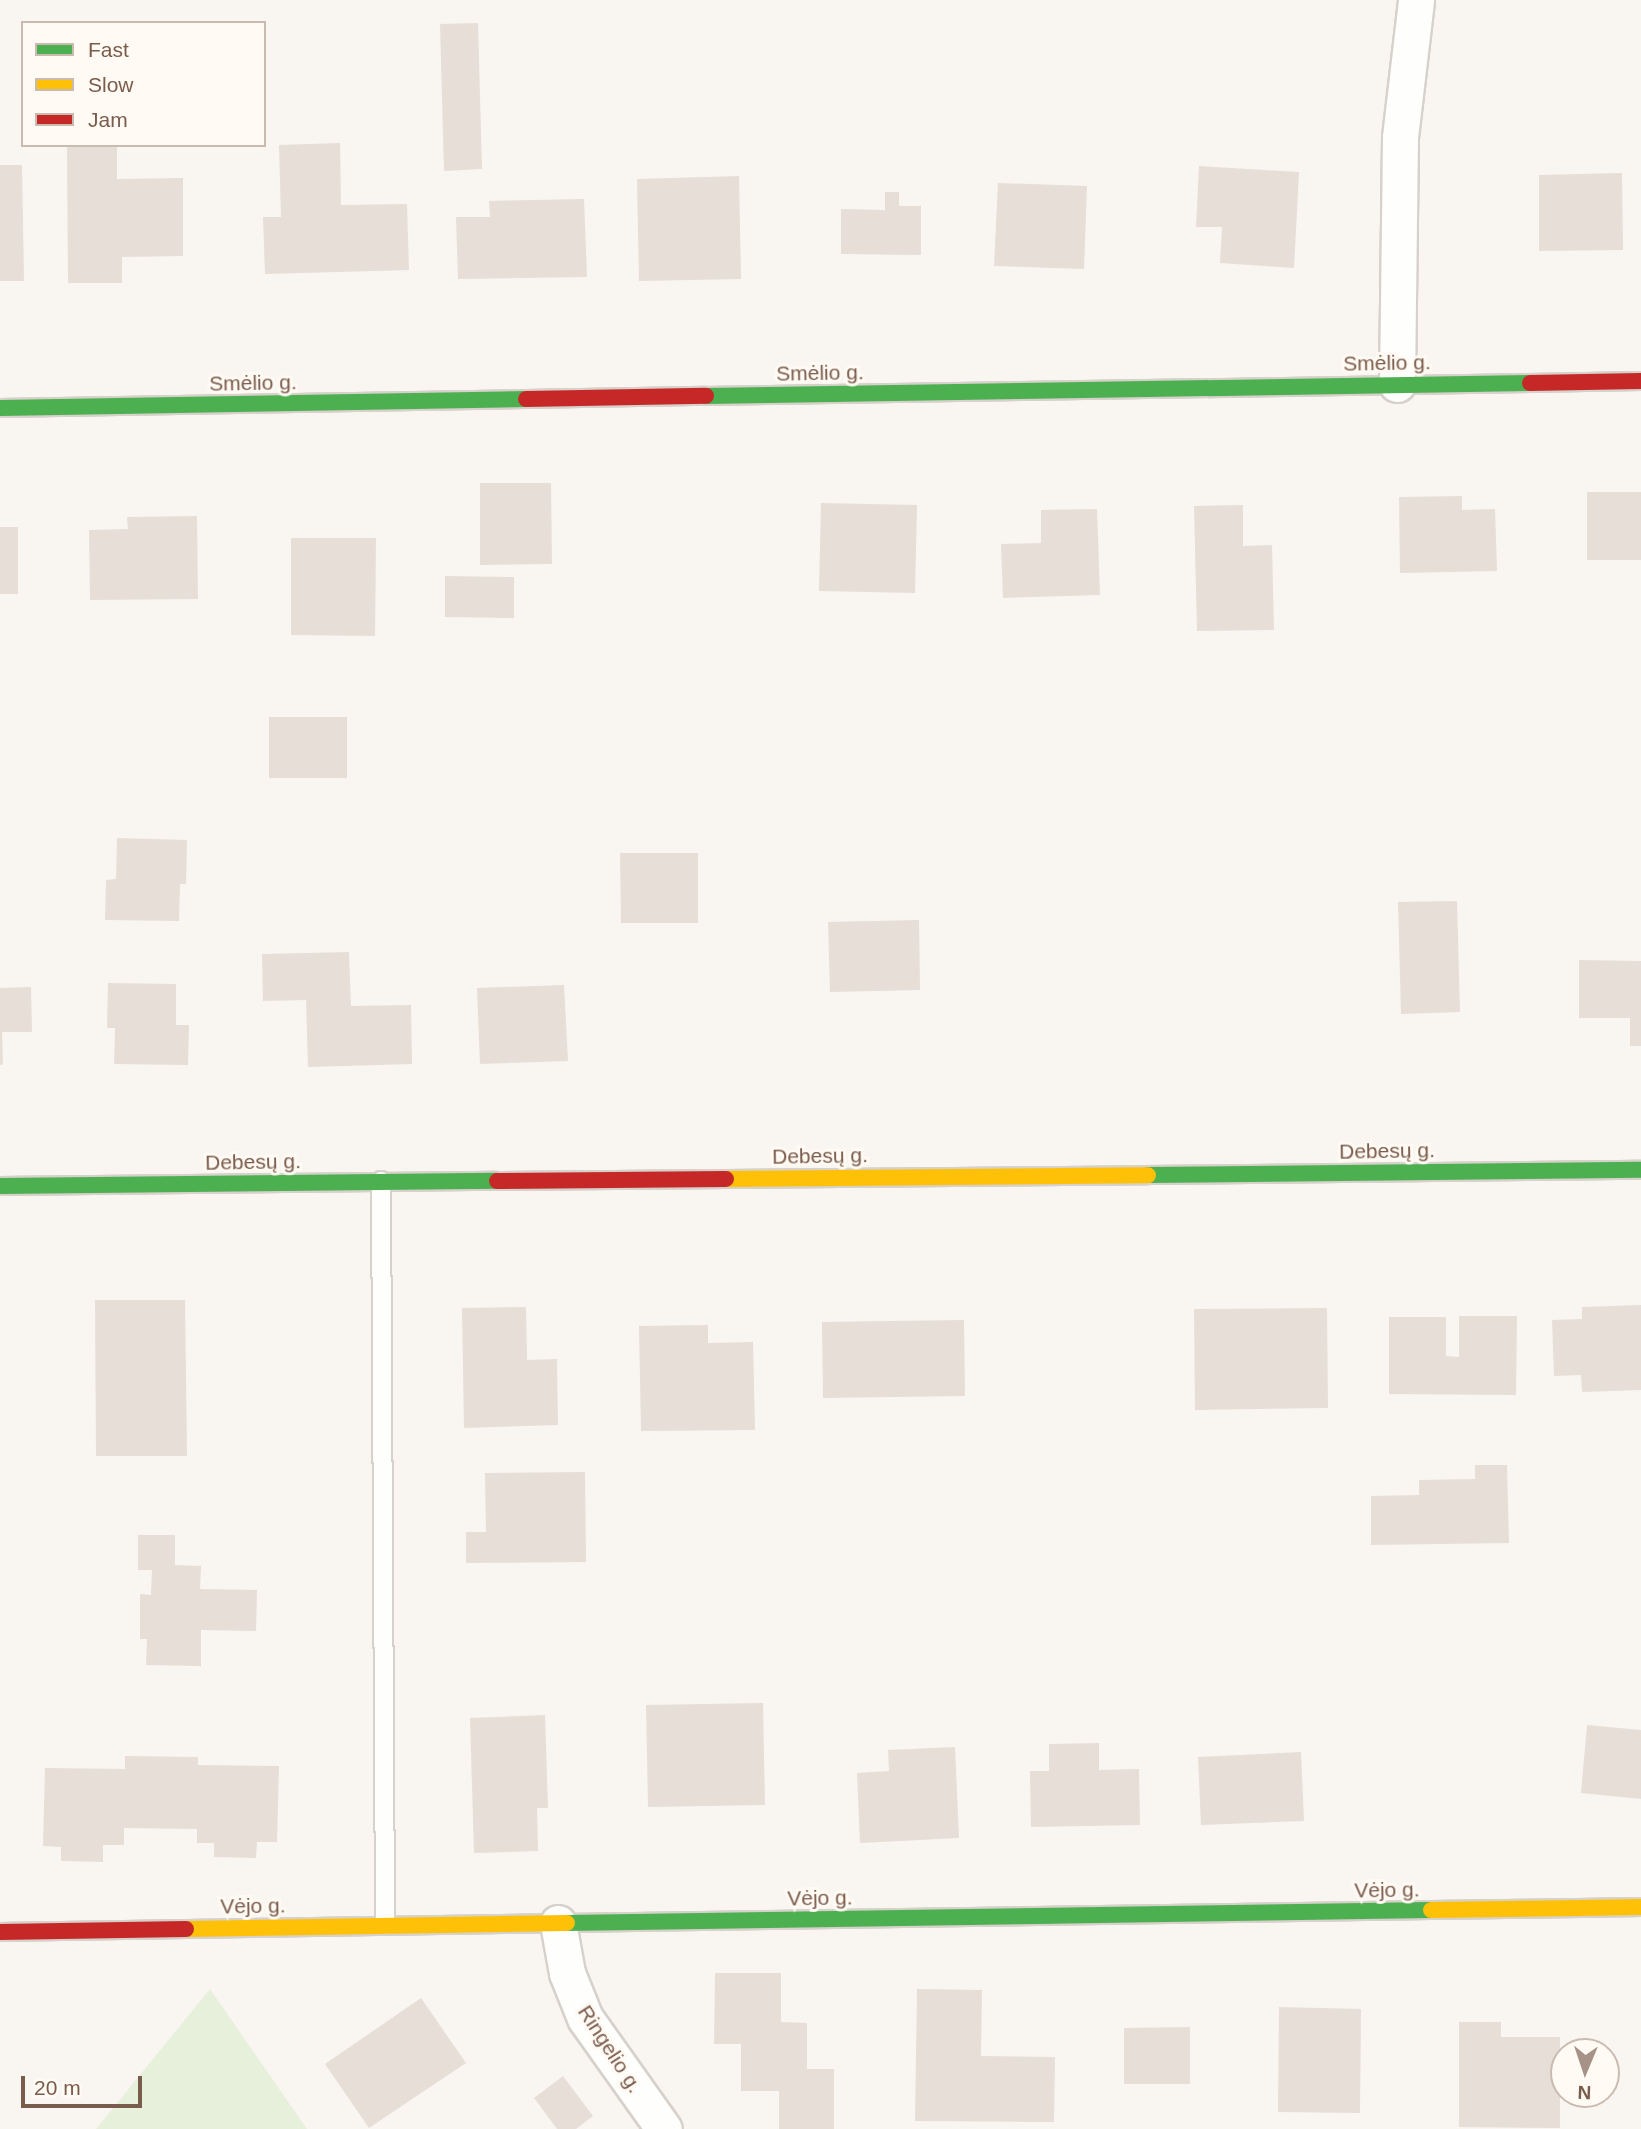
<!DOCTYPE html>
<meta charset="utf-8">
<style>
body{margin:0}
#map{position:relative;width:1641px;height:2129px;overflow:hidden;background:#f9f5f0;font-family:Arial,sans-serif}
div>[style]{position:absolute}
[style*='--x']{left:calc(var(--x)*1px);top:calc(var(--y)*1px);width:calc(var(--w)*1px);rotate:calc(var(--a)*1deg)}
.green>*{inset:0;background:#e7f0db}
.building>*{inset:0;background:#e6ded7}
.roads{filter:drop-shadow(2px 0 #d7d1cb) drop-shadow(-2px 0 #d7d1cb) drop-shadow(0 2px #d7d1cb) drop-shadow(0 -2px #d7d1cb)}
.lane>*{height:18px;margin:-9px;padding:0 9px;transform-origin:9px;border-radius:9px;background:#fefefd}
.street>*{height:35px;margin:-17.5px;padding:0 17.5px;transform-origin:17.5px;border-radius:17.5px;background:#fefefd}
.fast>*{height:16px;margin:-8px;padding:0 8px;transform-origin:8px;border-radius:8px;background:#4caf50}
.slow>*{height:16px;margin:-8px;padding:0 8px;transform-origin:8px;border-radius:8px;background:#ffc107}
.jam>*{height:16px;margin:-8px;padding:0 8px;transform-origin:8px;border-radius:8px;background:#c62828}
span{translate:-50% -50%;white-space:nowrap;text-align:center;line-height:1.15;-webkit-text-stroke:6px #fffaf3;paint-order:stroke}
.street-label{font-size:21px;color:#7a5c4d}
.legend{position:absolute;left:21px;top:21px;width:245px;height:126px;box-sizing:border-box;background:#fffaf3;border:2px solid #cabbb1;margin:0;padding:9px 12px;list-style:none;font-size:21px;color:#7a5c4d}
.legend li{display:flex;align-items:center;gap:14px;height:35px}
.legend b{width:35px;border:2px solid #cabbb1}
.north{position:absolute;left:1550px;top:2038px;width:70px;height:70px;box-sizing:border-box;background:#fffaf3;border:2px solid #cabbb1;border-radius:50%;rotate:182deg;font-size:19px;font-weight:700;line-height:28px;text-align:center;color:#7a5c4d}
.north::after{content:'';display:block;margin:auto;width:24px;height:32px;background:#a69286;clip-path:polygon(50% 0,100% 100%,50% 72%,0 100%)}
.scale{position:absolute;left:21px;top:2076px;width:121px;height:32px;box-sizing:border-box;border:4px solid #7a5c4d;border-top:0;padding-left:9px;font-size:21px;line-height:24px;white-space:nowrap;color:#7a5c4d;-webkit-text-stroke:5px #fffaf3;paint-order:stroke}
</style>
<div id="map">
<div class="green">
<i style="clip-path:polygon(210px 1989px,307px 2129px,96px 2129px)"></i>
</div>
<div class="building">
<i style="clip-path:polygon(478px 23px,482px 169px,444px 171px,440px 24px)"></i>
<i style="clip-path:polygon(340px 143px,341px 205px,407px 204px,409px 270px,265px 274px,263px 217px,281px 217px,279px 145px)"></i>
<i style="clip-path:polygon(67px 145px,117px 145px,117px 179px,183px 178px,183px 256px,122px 257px,122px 283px,68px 283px)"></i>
<i style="clip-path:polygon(0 165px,22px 165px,24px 281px,0 281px)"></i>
<i style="clip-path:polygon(1199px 166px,1299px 172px,1294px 268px,1220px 263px,1222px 227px,1196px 227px)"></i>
<i style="clip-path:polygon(1622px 173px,1623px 250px,1539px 251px,1539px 175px)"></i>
<i style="clip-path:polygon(739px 176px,741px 279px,639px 281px,637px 179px)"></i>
<i style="clip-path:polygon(998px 183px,1087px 186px,1084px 269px,994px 266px)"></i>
<i style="clip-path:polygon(885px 192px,899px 192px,899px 206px,921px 206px,921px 255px,841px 254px,841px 209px,885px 210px)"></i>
<i style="clip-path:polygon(584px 199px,587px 277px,458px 279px,456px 217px,490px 217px,489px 201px)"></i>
<i style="clip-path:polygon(480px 483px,551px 483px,552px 564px,480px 565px)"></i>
<i style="clip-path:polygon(1587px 492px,1641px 492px,1641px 560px,1587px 560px)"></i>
<i style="clip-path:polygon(1462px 496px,1462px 510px,1495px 509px,1497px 571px,1400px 573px,1399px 497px)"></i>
<i style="clip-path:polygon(821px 503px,917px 505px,915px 593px,819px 591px)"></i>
<i style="clip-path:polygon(1243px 505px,1243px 546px,1272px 545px,1274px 630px,1197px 631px,1194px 506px)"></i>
<i style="clip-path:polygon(1097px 509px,1100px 595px,1003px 598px,1001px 544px,1041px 543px,1041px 510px)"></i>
<i style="clip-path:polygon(197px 516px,198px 599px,90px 600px,89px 530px,128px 529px,127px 517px)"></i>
<i style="clip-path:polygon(0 527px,18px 527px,18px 594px,0 594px)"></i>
<i style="clip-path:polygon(291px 538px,376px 538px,375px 636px,291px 635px)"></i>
<i style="clip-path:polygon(445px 576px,514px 577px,514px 618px,445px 617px)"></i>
<i style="clip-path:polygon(269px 717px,347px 717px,347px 778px,269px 778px)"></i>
<i style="clip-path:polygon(117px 838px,187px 840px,186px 884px,180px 884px,179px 921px,105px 920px,106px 880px,116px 879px)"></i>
<i style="clip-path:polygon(620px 853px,698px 853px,698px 923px,621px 923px)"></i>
<i style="clip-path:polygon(1457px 901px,1460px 1012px,1401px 1014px,1398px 902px)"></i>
<i style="clip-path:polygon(919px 920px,920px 990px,830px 992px,828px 922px)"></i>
<i style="clip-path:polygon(349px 952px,351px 1006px,411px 1005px,412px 1064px,308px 1067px,306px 1000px,263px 1001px,262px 954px)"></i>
<i style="clip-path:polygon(1579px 960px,1641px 961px,1641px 1046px,1630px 1046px,1630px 1018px,1579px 1018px)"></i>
<i style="clip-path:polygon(108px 983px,176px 984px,176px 1025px,189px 1025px,188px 1065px,114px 1064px,115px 1028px,107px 1028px)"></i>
<i style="clip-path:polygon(564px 985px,568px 1061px,480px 1064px,477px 988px)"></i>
<i style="clip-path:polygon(31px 987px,32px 1032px,2px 1032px,3px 1064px,0 1065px,0 988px)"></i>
<i style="clip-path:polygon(95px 1300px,185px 1300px,187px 1456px,96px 1456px)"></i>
<i style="clip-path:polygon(1641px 1305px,1641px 1390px,1582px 1392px,1581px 1375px,1554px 1376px,1552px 1320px,1582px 1319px,1582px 1307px)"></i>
<i style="clip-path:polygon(526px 1307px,527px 1360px,557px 1359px,558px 1425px,464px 1428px,462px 1308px)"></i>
<i style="clip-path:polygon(1327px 1308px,1328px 1408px,1195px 1410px,1194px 1309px)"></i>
<i style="clip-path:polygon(1459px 1316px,1517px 1316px,1516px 1395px,1389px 1394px,1389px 1317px,1446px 1317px,1446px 1356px,1459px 1357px)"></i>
<i style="clip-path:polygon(964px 1320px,965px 1396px,823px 1398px,822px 1322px)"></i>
<i style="clip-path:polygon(708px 1325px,708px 1343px,753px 1342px,755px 1430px,641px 1431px,639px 1326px)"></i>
<i style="clip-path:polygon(1475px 1465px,1507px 1465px,1509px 1543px,1371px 1545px,1371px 1496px,1419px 1495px,1419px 1480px,1475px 1479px)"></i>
<i style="clip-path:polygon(585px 1472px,586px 1562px,466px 1563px,466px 1532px,486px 1532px,485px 1473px)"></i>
<i style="clip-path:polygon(138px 1535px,175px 1535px,175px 1565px,201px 1566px,200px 1589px,257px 1590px,256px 1631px,201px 1630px,201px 1666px,146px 1665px,147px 1639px,140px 1639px,140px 1594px,151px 1595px,152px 1570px,138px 1570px)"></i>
<i style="clip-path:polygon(763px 1703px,765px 1805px,648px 1807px,646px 1705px)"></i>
<i style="clip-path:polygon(545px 1715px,548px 1808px,537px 1808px,538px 1851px,474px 1853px,470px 1718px)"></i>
<i style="clip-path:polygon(1587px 1725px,1641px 1730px,1641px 1799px,1581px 1793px)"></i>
<i style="clip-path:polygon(1099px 1743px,1099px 1770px,1139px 1769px,1140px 1825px,1031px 1827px,1030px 1771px,1049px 1771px,1049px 1744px)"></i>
<i style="clip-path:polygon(955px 1747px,959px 1838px,860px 1843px,857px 1773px,889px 1771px,888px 1750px)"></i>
<i style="clip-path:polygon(1301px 1752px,1304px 1821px,1201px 1825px,1198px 1757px)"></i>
<i style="clip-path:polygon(125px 1756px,198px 1757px,198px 1765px,279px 1766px,277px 1842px,257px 1842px,256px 1858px,214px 1857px,214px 1843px,197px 1843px,197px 1829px,124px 1828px,124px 1845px,103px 1845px,103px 1862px,61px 1861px,61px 1847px,43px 1846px,45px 1768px,125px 1769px)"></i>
<i style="clip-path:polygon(715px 1973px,781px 1973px,781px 2022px,807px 2023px,807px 2069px,834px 2069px,834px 2129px,779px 2129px,779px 2091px,741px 2091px,741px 2044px,714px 2044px)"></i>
<i style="clip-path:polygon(917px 1989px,982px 1990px,981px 2056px,1055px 2057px,1054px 2122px,915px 2121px)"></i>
<i style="clip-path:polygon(421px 1998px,466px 2063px,369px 2128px,325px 2064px)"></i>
<i style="clip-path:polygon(1279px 2007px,1361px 2009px,1360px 2113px,1278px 2112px)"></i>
<i style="clip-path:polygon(1459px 2022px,1501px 2022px,1501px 2037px,1560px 2037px,1560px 2128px,1459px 2127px)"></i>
<i style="clip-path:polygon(1190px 2027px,1190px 2084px,1124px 2084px,1124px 2028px)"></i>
<i style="clip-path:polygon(563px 2076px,593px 2116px,576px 2129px,557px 2129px,534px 2098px)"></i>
</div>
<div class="roads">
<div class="lane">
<i style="--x:381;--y:1181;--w:744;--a:89.69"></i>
</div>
<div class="street">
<i style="--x:1397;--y:384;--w:247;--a:-89.3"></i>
<i style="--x:1400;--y:137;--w:138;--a:-83.3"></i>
<i style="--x:558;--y:1923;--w:51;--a:79.8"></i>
<i style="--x:567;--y:1973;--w:48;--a:68.2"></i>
<i style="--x:585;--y:2018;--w:136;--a:54.6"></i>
</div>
<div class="fast">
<i style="--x:706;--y:396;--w:824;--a:-0.9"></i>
<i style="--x:0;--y:408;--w:526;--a:-0.98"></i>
<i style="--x:1148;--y:1175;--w:493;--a:-0.6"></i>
<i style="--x:0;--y:1186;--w:497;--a:-0.6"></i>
<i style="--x:567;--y:1923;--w:864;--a:-0.86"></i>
</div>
<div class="slow">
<i style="--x:726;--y:1179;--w:422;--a:-0.5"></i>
<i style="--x:1431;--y:1910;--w:210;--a:-0.8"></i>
<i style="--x:186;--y:1929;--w:381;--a:-0.9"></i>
</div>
<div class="jam">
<i style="--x:1530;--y:383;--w:111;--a:-1"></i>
<i style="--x:526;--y:399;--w:180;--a:-1"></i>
<i style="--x:497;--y:1181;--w:229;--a:-0.5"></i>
<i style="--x:0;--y:1932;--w:186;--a:-0.9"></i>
</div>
</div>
<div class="street-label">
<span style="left:1387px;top:363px;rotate:-1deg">Smėlio g.</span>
<span style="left:820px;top:373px;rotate:-1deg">Smėlio g.</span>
<span style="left:253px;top:383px;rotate:-1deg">Smėlio g.</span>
<span style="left:1387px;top:1151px;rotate:-1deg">Debesų g.</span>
<span style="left:820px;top:1156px;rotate:-1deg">Debesų g.</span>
<span style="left:253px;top:1162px;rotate:-1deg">Debesų g.</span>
<span style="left:1387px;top:1890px;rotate:-1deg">Vėjo g.</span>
<span style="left:820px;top:1898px;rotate:-1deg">Vėjo g.</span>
<span style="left:253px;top:1906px;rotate:-1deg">Vėjo g.</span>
<span style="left:610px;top:2049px;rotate:57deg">Ringelio g.</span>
</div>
<ul class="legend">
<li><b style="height:9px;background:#4caf50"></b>Fast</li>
<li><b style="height:9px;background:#ffc107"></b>Slow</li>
<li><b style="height:9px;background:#c62828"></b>Jam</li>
</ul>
<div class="north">N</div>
<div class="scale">20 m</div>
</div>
